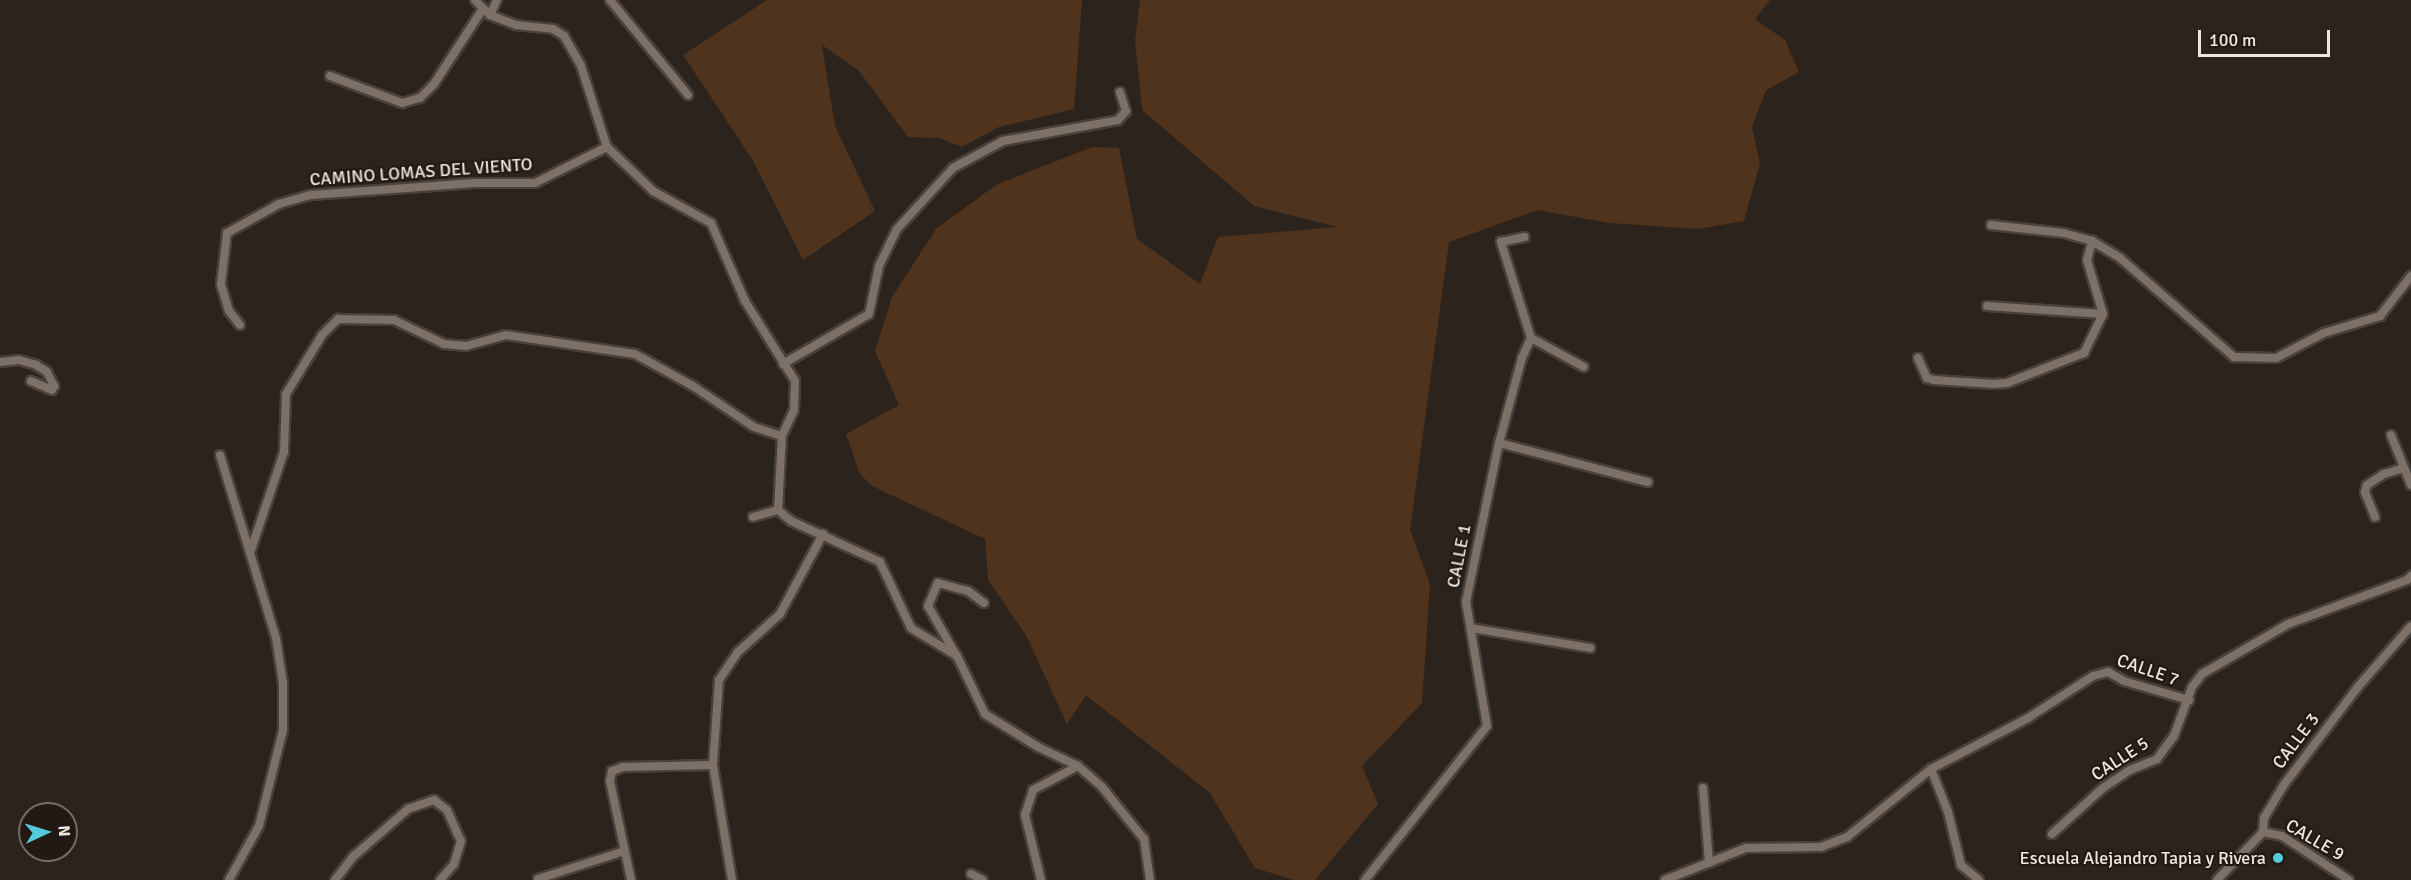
<!DOCTYPE html>
<style>
body{margin:0}
#map{position:relative;width:2411px;height:880px;overflow:hidden;background:#2c231c;font-family:Signika,sans-serif}
div>[style]{position:absolute}
[style*='--x']{left:calc(var(--x)*1px);top:calc(var(--y)*1px);width:calc(var(--w)*1px);rotate:calc(var(--a)*1deg)}
.green>*{inset:0;background:#4f331c}
.roads{filter:drop-shadow(2px 0 #49413b) drop-shadow(-2px 0 #49413b) drop-shadow(0 2px #49413b) drop-shadow(0 -2px #49413b)}
.street>*{height:8px;margin:-4px;padding:0 4px;transform-origin:4px;border-radius:4px;background:#7c7067}
.dots>*{width:16px;height:16px;translate:-50% -50%;box-sizing:border-box;border:3px solid #231913;border-radius:50%}
span{translate:-50% -50%;white-space:nowrap;text-align:center;line-height:1.15;-webkit-text-stroke:4.5px #231913;paint-order:stroke}
.street-label{font-size:18px;color:#ede7e2}
.poi-label{font-size:18px;color:#ede7e2}
.right{translate:-100% -50%;text-align:right}
.north{position:absolute;left:18px;top:802px;width:60px;height:60px;box-sizing:border-box;background:#231913;border:2px solid #746b66;border-radius:50%;rotate:86deg;font-size:16px;font-weight:700;line-height:24px;text-align:center;color:#ede7e2}
.north::after{content:'';display:block;margin:auto;width:21px;height:27px;background:#53cadc;clip-path:polygon(50% 0,100% 100%,50% 72%,0 100%)}
.scale{position:absolute;left:2198px;top:30px;width:132px;height:27px;box-sizing:border-box;border:3px solid #ede7e2;border-top:0;padding-left:8px;font-size:18px;line-height:21px;white-space:nowrap;color:#ede7e2;-webkit-text-stroke:4px #231913;paint-order:stroke}
</style>
<div id="map">
<div class="green">
<i style="clip-path:polygon(767px 0,1082px 0,1074px 109px,999px 127px,962px 147px,939px 138px,908px 137px,859px 71px,822px 45px,835px 126px,875px 211px,803px 260px,752px 159px,683px 55px)"></i>
<i style="clip-path:polygon(1140px 0,1770px 0,1755px 19px,1785px 40px,1799px 72px,1766px 90px,1752px 127px,1760px 163px,1744px 221px,1698px 229px,1609px 223px,1538px 210px,1449px 242px,1410px 530px,1430px 584px,1422px 703px,1362px 766px,1378px 804px,1315px 880px,1294px 880px,1255px 868px,1210px 793px,1086px 695px,1067px 724px,1026px 635px,988px 580px,985px 539px,872px 486px,860px 474px,846px 434px,899px 405px,875px 351px,892px 297px,936px 229px,996px 185px,1092px 147px,1119px 148px,1137px 239px,1200px 284px,1218px 237px,1338px 227px,1254px 206px,1142px 110px,1135px 40px)"></i>
</div>
<div class="roads">
<div class="street">
<i style="--x:475;--y:0;--w:21;--a:45"></i>
<i style="--x:490;--y:15;--w:28;--a:21"></i>
<i style="--x:516;--y:25;--w:37;--a:6"></i>
<i style="--x:553;--y:29;--w:13;--a:32"></i>
<i style="--x:564;--y:36;--w:34;--a:60"></i>
<i style="--x:581;--y:66;--w:85;--a:72.2"></i>
<i style="--x:607;--y:147;--w:64;--a:43.7"></i>
<i style="--x:653;--y:191;--w:66;--a:28.9"></i>
<i style="--x:711;--y:223;--w:85;--a:66.4"></i>
<i style="--x:745;--y:301;--w:94;--a:58"></i>
<i style="--x:795;--y:381;--w:29;--a:92"></i>
<i style="--x:794;--y:410;--w:29;--a:115"></i>
<i style="--x:782;--y:436;--w:74;--a:93.1"></i>
<i style="--x:778;--y:510;--w:17;--a:40"></i>
<i style="--x:791;--y:521;--w:98;--a:24.7"></i>
<i style="--x:880;--y:562;--w:73;--a:64.8"></i>
<i style="--x:911;--y:628;--w:54;--a:31.3"></i>
<i style="--x:957;--y:656;--w:64;--a:64.2"></i>
<i style="--x:985;--y:714;--w:62;--a:31.9"></i>
<i style="--x:1038;--y:747;--w:44;--a:25.4"></i>
<i style="--x:1078;--y:766;--w:32;--a:41"></i>
<i style="--x:1102;--y:787;--w:67;--a:51.1"></i>
<i style="--x:1144;--y:839;--w:41;--a:81.7"></i>
<i style="--x:610;--y:0;--w:123;--a:50.6"></i>
<i style="--x:490;--y:15;--w:17;--a:-65"></i>
<i style="--x:330;--y:76;--w:77;--a:20.6"></i>
<i style="--x:402;--y:103;--w:19;--a:-16"></i>
<i style="--x:420;--y:98;--w:20;--a:-45"></i>
<i style="--x:434;--y:84;--w:88;--a:-57"></i>
<i style="--x:1991;--y:225;--w:73;--a:6.3"></i>
<i style="--x:2064;--y:233;--w:29;--a:16"></i>
<i style="--x:2092;--y:241;--w:33;--a:31"></i>
<i style="--x:2120;--y:258;--w:151;--a:41"></i>
<i style="--x:2234;--y:357;--w:42;--a:1.4"></i>
<i style="--x:2276;--y:358;--w:54;--a:-27.5"></i>
<i style="--x:2324;--y:333;--w:59;--a:-16.9"></i>
<i style="--x:2380;--y:316;--w:51;--a:-52.2"></i>
<i style="--x:1987;--y:306;--w:116;--a:3.9"></i>
<i style="--x:240;--y:325;--w:18;--a:-128"></i>
<i style="--x:229;--y:311;--w:28;--a:-107"></i>
<i style="--x:221;--y:284;--w:51;--a:-83.3"></i>
<i style="--x:227;--y:233;--w:60;--a:-29.1"></i>
<i style="--x:279;--y:204;--w:33;--a:-16"></i>
<i style="--x:311;--y:195;--w:164;--a:-4.2"></i>
<i style="--x:475;--y:183;--w:60;--a:0"></i>
<i style="--x:535;--y:183;--w:80;--a:-26.6"></i>
<i style="--x:1531;--y:338;--w:60;--a:28.7"></i>
<i style="--x:1918;--y:358;--w:22;--a:66"></i>
<i style="--x:1927;--y:378;--w:7;--a:16"></i>
<i style="--x:1934;--y:380;--w:60;--a:3.8"></i>
<i style="--x:1994;--y:384;--w:13;--a:-4"></i>
<i style="--x:2007;--y:383;--w:83;--a:-21.3"></i>
<i style="--x:2084;--y:353;--w:43;--a:-64"></i>
<i style="--x:2103;--y:314;--w:56;--a:-106.5"></i>
<i style="--x:2087;--y:260;--w:20;--a:-75"></i>
<i style="--x:0;--y:362;--w:19;--a:-6"></i>
<i style="--x:19;--y:360;--w:18;--a:16"></i>
<i style="--x:36;--y:365;--w:13;--a:32"></i>
<i style="--x:47;--y:372;--w:16;--a:63"></i>
<i style="--x:54;--y:386;--w:4;--a:117"></i>
<i style="--x:52;--y:390;--w:23;--a:-157"></i>
<i style="--x:783;--y:364;--w:99;--a:-30.2"></i>
<i style="--x:869;--y:314;--w:49;--a:-78.2"></i>
<i style="--x:879;--y:266;--w:41;--a:-64.1"></i>
<i style="--x:897;--y:229;--w:83;--a:-47.4"></i>
<i style="--x:953;--y:168;--w:57;--a:-28.4"></i>
<i style="--x:1003;--y:141;--w:117;--a:-10.3"></i>
<i style="--x:1118;--y:120;--w:12;--a:-48"></i>
<i style="--x:1126;--y:111;--w:20;--a:-108"></i>
<i style="--x:2391;--y:435;--w:54;--a:68.2"></i>
<i style="--x:1499;--y:443;--w:154;--a:14.7"></i>
<i style="--x:220;--y:455;--w:191;--a:73"></i>
<i style="--x:276;--y:638;--w:46;--a:81.2"></i>
<i style="--x:283;--y:683;--w:47;--a:90"></i>
<i style="--x:283;--y:730;--w:99;--a:104"></i>
<i style="--x:259;--y:826;--w:62;--a:119.1"></i>
<i style="--x:753;--y:517;--w:26;--a:-16"></i>
<i style="--x:2375;--y:517;--w:27;--a:-112"></i>
<i style="--x:2365;--y:492;--w:7;--a:-74"></i>
<i style="--x:2367;--y:485;--w:20;--a:-33"></i>
<i style="--x:2384;--y:474;--w:21;--a:-17"></i>
<i style="--x:250;--y:553;--w:107;--a:-71.4"></i>
<i style="--x:284;--y:452;--w:58;--a:-88"></i>
<i style="--x:286;--y:394;--w:69;--a:-58.6"></i>
<i style="--x:322;--y:335;--w:23;--a:-45"></i>
<i style="--x:338;--y:319;--w:56;--a:1"></i>
<i style="--x:394;--y:320;--w:55;--a:25.6"></i>
<i style="--x:444;--y:344;--w:22;--a:5"></i>
<i style="--x:466;--y:346;--w:41;--a:-15.4"></i>
<i style="--x:506;--y:335;--w:130;--a:8.4"></i>
<i style="--x:635;--y:354;--w:66;--a:28.9"></i>
<i style="--x:693;--y:386;--w:73;--a:33.9"></i>
<i style="--x:754;--y:427;--w:29;--a:18"></i>
<i style="--x:1471;--y:628;--w:121;--a:9.5"></i>
<i style="--x:956;--y:655;--w:56;--a:-119.7"></i>
<i style="--x:928;--y:606;--w:25;--a:-67"></i>
<i style="--x:938;--y:583;--w:31;--a:15"></i>
<i style="--x:968;--y:591;--w:20;--a:37"></i>
<i style="--x:1931;--y:769;--w:46;--a:68.4"></i>
<i style="--x:1948;--y:812;--w:55;--a:76.2"></i>
<i style="--x:1961;--y:865;--w:23;--a:40"></i>
<i style="--x:1703;--y:788;--w:75;--a:85.4"></i>
<i style="--x:2263;--y:832;--w:19;--a:12"></i>
<i style="--x:2282;--y:836;--w:80;--a:33.3"></i>
<i style="--x:2052;--y:834;--w:69;--a:-42"></i>
<i style="--x:2103;--y:788;--w:32;--a:-34"></i>
<i style="--x:2130;--y:770;--w:29;--a:-22"></i>
<i style="--x:2157;--y:759;--w:29;--a:-54"></i>
<i style="--x:2174;--y:736;--w:52;--a:-69.8"></i>
<i style="--x:2192;--y:687;--w:16;--a:-52"></i>
<i style="--x:2202;--y:674;--w:99;--a:-30.2"></i>
<i style="--x:2288;--y:624;--w:127;--a:-20.3"></i>
<i style="--x:2407;--y:580;--w:6;--a:-45"></i>
<i style="--x:971;--y:874;--w:13;--a:27"></i>
<i style="--x:538;--y:879;--w:90;--a:-18"></i>
<i style="--x:335;--y:880;--w:31;--a:-52"></i>
<i style="--x:354;--y:856;--w:72;--a:-41"></i>
<i style="--x:408;--y:809;--w:28;--a:-19"></i>
<i style="--x:434;--y:800;--w:16;--a:38"></i>
<i style="--x:447;--y:810;--w:34;--a:66"></i>
<i style="--x:461;--y:841;--w:24;--a:107"></i>
<i style="--x:454;--y:864;--w:21;--a:131"></i>
<i style="--x:631;--y:880;--w:101;--a:-102"></i>
<i style="--x:610;--y:781;--w:10;--a:-79"></i>
<i style="--x:612;--y:771;--w:12;--a:-20"></i>
<i style="--x:623;--y:767;--w:90;--a:-1.3"></i>
<i style="--x:732;--y:880;--w:117;--a:-99.4"></i>
<i style="--x:713;--y:765;--w:85;--a:-86"></i>
<i style="--x:719;--y:680;--w:34;--a:-56"></i>
<i style="--x:738;--y:652;--w:57;--a:-42.1"></i>
<i style="--x:780;--y:614;--w:91;--a:-61.7"></i>
<i style="--x:1041;--y:880;--w:67;--a:-103.8"></i>
<i style="--x:1025;--y:815;--w:26;--a:-72"></i>
<i style="--x:1033;--y:790;--w:51;--a:-28.1"></i>
<i style="--x:1365;--y:880;--w:196;--a:-51.6"></i>
<i style="--x:1487;--y:726;--w:126;--a:-99.6"></i>
<i style="--x:1466;--y:602;--w:162;--a:-78.3"></i>
<i style="--x:1499;--y:443;--w:88;--a:-74.9"></i>
<i style="--x:1522;--y:358;--w:22;--a:-66"></i>
<i style="--x:1531;--y:338;--w:101;--a:-107.4"></i>
<i style="--x:1501;--y:242;--w:24;--a:-12"></i>
<i style="--x:1665;--y:880;--w:87;--a:-21.6"></i>
<i style="--x:1746;--y:848;--w:75;--a:-0.8"></i>
<i style="--x:1821;--y:847;--w:28;--a:-21"></i>
<i style="--x:1847;--y:837;--w:108;--a:-39"></i>
<i style="--x:1931;--y:769;--w:110;--a:-27.7"></i>
<i style="--x:2028;--y:718;--w:77;--a:-32.9"></i>
<i style="--x:2093;--y:676;--w:16;--a:-15"></i>
<i style="--x:2108;--y:672;--w:18;--a:29"></i>
<i style="--x:2124;--y:681;--w:68;--a:16.3"></i>
<i style="--x:2217;--y:880;--w:66;--a:-46.2"></i>
<i style="--x:2263;--y:832;--w:14;--a:-86"></i>
<i style="--x:2264;--y:818;--w:37;--a:-59"></i>
<i style="--x:2283;--y:786;--w:123;--a:-52.9"></i>
<i style="--x:2357;--y:688;--w:82;--a:-48.9"></i>
</div>
</div>
<div class="dots">
<i style="left:2278px;top:858px;background:#53cadc"></i>
</div>
<div class="street-label">
<span style="left:421px;top:172px;rotate:-4deg">CAMINO LOMAS DEL VIENTO</span>
<span style="left:1459px;top:556px;rotate:-79deg">CALLE 1</span>
<span style="left:2148px;top:670px;rotate:19deg">CALLE 7</span>
<span style="left:2296px;top:741px;rotate:-53deg">CALLE 3</span>
<span style="left:2120px;top:759px;rotate:-33deg">CALLE 5</span>
<span style="left:2315px;top:840px;rotate:30deg">CALLE 9</span>
</div>
<div class="poi-label">
<span class="right" style="left:2266px;top:858px">Escuela Alejandro Tapia y Rivera</span>
</div>
<div class="north">N</div>
<div class="scale">100 m</div>
</div>
